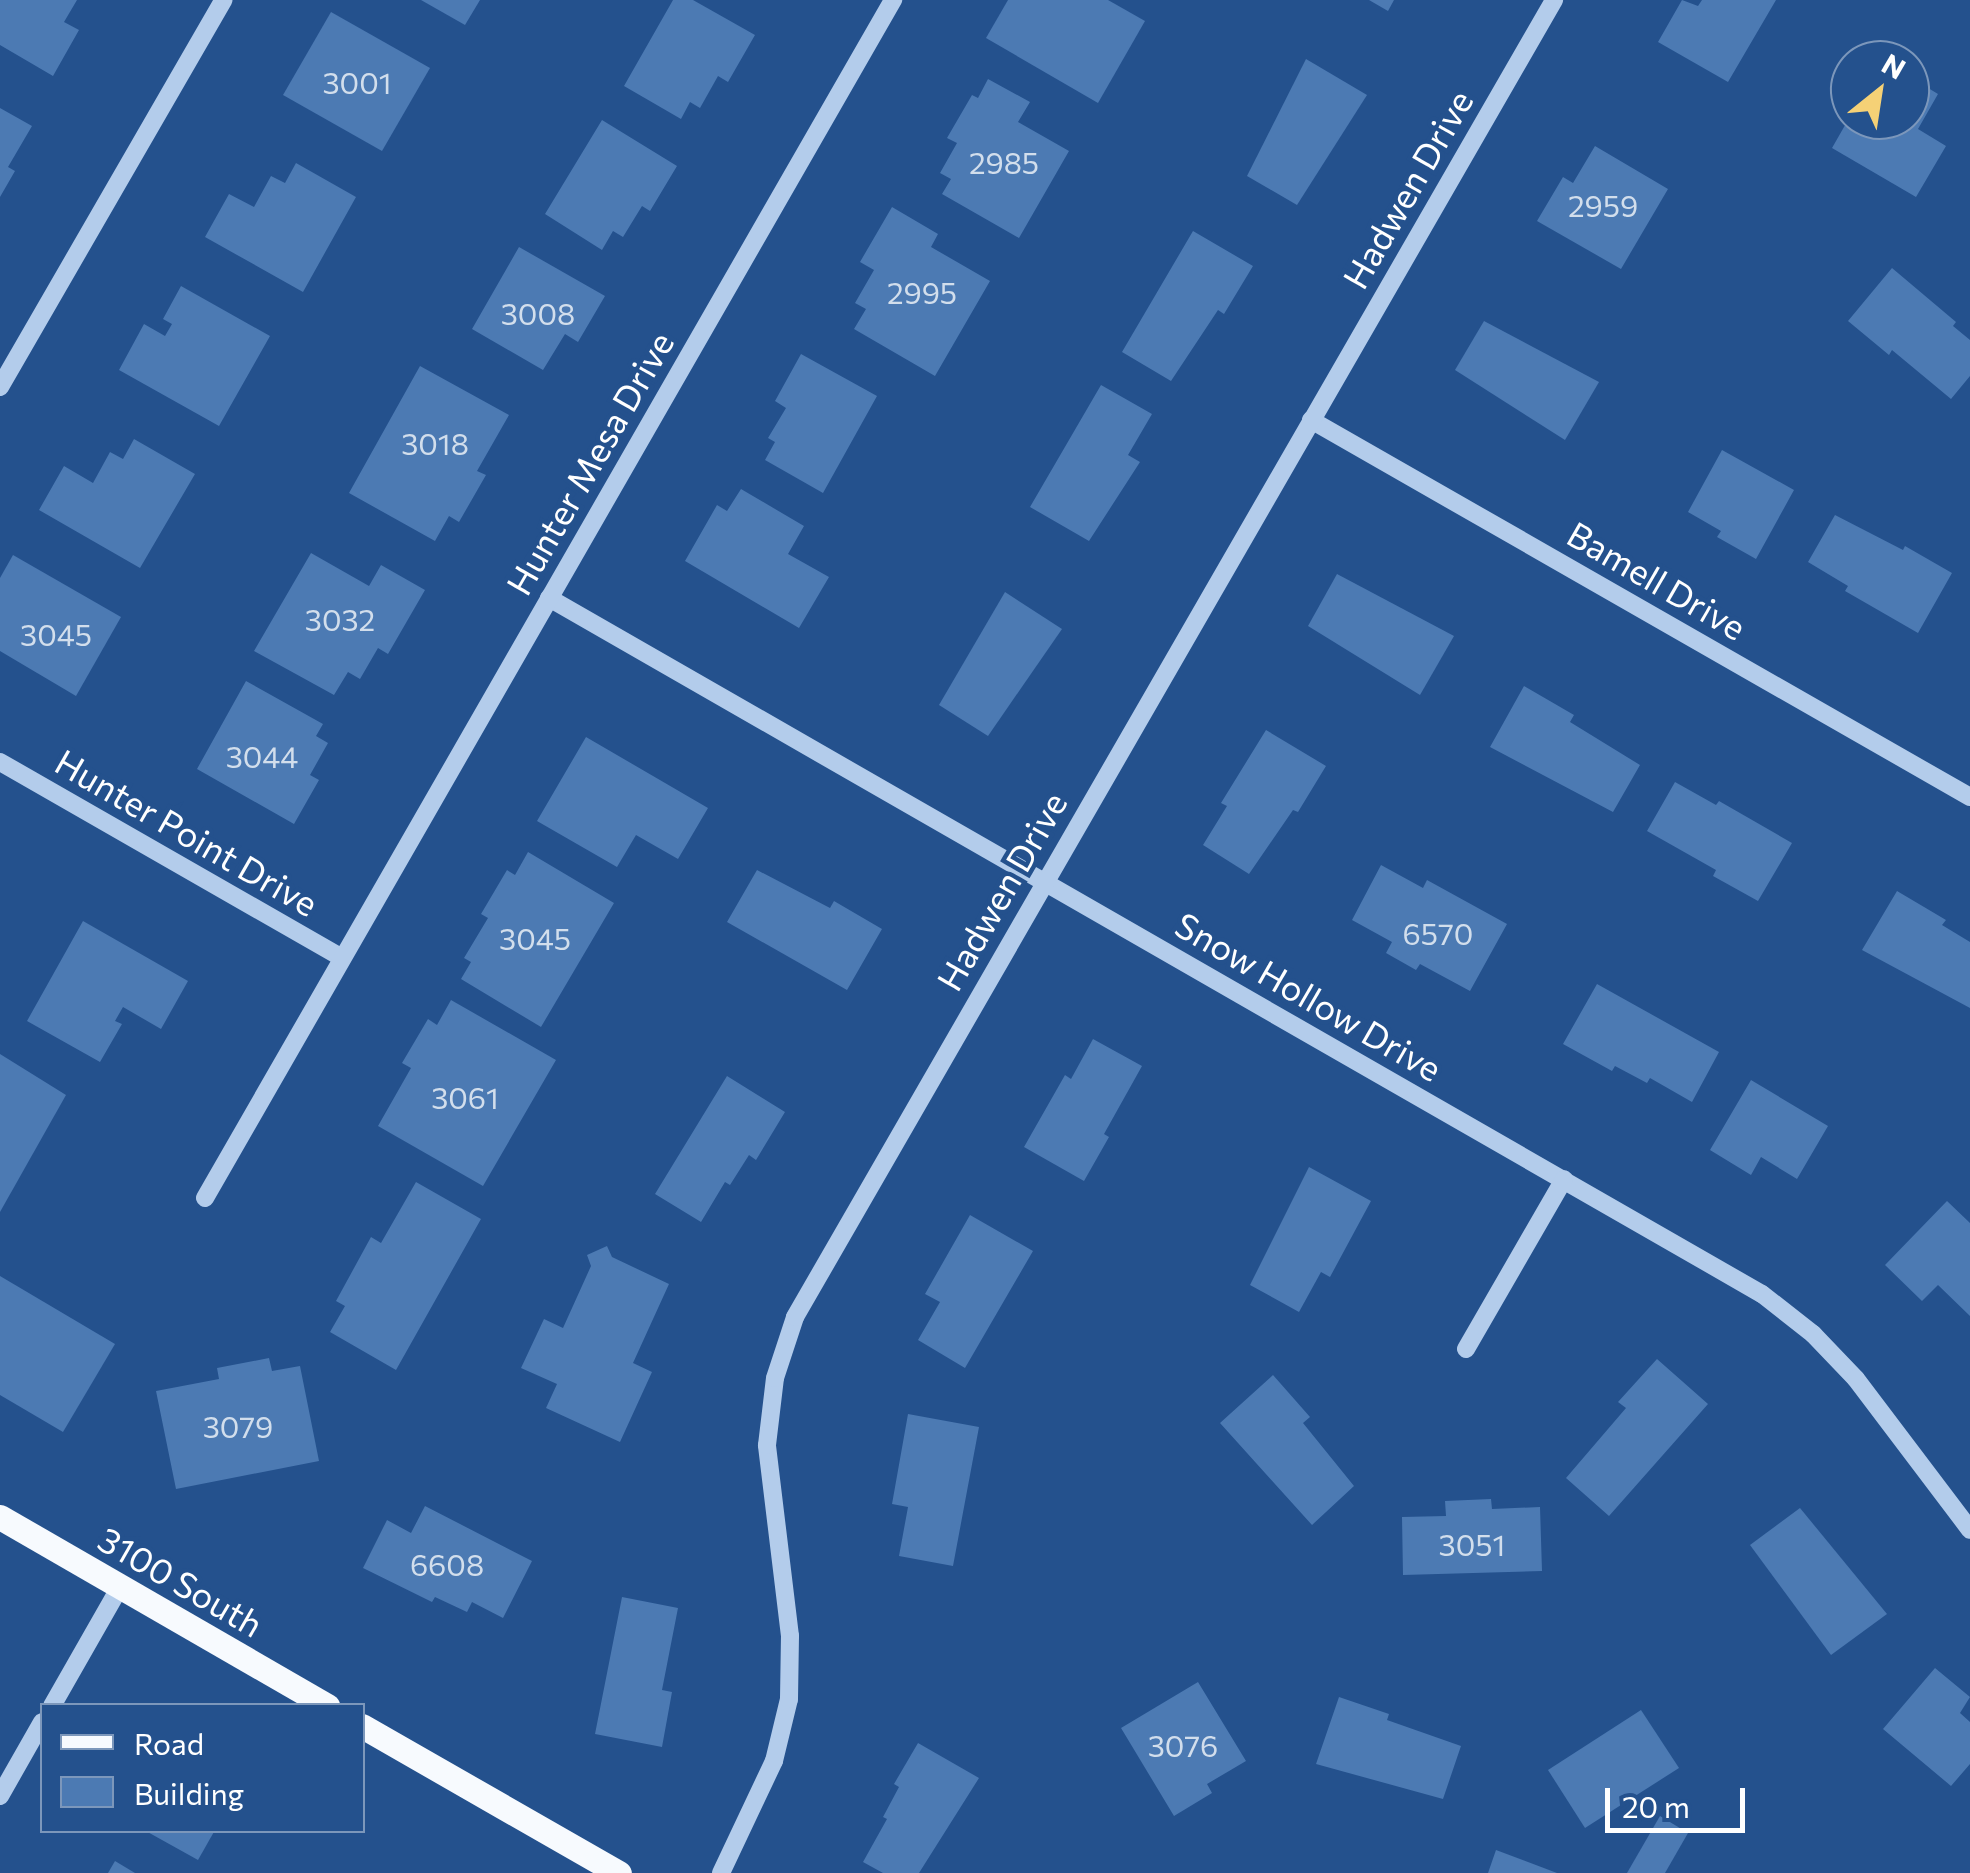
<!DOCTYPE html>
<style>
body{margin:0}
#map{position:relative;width:1970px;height:1873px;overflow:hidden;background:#24518d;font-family:Commissioner,sans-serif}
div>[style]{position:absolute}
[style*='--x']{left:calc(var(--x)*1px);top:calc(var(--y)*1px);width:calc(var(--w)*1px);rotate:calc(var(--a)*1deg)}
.building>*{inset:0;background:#4c7ab3}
.minor>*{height:18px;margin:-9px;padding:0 9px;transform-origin:9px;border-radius:9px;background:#b3cceb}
.major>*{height:25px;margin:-12.5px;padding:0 12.5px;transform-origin:12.5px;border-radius:12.5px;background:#f7fafe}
span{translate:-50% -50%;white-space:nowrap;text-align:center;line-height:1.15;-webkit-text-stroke:9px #24518d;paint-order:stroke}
.number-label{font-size:30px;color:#d2deec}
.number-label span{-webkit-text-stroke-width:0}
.street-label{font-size:35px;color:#fff}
.legend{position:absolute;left:40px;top:1703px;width:325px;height:130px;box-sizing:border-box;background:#24518d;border:2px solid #7c97bb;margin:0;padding:12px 18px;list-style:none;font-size:30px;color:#fff}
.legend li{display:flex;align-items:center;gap:20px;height:50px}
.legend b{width:50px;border:2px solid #7c97bb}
.north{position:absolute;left:1830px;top:40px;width:100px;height:100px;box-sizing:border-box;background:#24518d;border:2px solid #7c97bb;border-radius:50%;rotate:30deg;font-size:28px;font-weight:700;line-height:40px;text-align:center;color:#fff}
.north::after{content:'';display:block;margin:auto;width:35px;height:45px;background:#f5d176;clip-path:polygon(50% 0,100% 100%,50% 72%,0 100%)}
.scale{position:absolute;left:1605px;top:1788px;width:140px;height:45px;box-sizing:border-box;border:5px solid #fff;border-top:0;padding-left:12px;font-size:30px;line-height:35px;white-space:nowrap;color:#fff;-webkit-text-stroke:8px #24518d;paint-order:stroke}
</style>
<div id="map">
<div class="building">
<i style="clip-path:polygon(0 0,77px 0,64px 22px,79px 30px,53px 76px,0 45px)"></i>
<i style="clip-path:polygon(421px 0,480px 0,465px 25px)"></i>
<i style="clip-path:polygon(673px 0,693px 0,755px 35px,728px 82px,718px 76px,700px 108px,690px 102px,681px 119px,624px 86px)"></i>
<i style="clip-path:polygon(1008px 0,1108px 0,1145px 21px,1098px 103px,986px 38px)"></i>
<i style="clip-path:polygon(1369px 0,1394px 0,1388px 11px)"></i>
<i style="clip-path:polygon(1682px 0,1698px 6px,1702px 0,1776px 0,1728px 82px,1658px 42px)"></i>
<i style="clip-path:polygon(331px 12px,430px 68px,382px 151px,283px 95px)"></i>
<i style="clip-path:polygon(1306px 59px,1367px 95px,1297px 205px,1247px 176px)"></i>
<i style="clip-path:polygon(1910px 77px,1938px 94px,1918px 129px,1946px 146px,1916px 197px,1832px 148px,1848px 120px,1910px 120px)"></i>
<i style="clip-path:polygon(988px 79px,1030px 102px,1018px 122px,1069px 151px,1019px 238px,942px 194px,951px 179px,940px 173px,957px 143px,947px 138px,972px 95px,978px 98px)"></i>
<i style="clip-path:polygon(0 108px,32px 126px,8px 167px,15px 171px,0 197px)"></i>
<i style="clip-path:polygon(602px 120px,677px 166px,650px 211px,642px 206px,623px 237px,613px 231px,602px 250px,545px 214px)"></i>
<i style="clip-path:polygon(1595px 146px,1668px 189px,1621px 269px,1537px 221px,1563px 177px,1573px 183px)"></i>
<i style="clip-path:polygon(296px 163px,356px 197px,303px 292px,205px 237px,229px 194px,254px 207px,271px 176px,285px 183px)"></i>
<i style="clip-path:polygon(892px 207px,938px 234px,931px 247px,990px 281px,935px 376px,854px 329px,866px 309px,855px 303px,874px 270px,860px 262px)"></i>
<i style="clip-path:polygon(1193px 231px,1253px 266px,1224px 314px,1218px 310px,1171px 381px,1122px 352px)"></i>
<i style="clip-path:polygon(519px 247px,605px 296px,578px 342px,565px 334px,543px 370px,472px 329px)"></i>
<i style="clip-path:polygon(1892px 268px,1956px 322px,1953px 326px,1970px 340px,1970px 376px,1951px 399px,1892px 350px,1889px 355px,1848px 321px)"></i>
<i style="clip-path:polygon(181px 286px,270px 336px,219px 426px,119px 370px,144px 324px,165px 336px,172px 324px,163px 319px)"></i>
<i style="clip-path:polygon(1484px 321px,1599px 382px,1565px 440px,1455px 370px)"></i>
<i style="clip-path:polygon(801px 354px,877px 396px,823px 493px,765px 460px,775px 442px,768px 438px,786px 408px,775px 401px)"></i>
<i style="clip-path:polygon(420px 366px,509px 415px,477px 471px,486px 475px,459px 522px,449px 516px,435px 541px,349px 493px)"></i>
<i style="clip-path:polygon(1101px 385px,1152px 414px,1128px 455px,1140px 462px,1089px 541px,1030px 507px)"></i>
<i style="clip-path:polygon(134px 439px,195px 474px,140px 568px,39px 510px,64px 466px,93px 483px,110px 452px,123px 459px)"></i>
<i style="clip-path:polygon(1722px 450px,1794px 490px,1756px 559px,1717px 537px,1721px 531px,1688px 512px)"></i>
<i style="clip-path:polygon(741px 489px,804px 526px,788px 554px,829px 577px,799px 628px,685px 561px,717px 505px,727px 511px)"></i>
<i style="clip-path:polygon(1835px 515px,1903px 550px,1905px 546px,1952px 573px,1918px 633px,1845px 591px,1848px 586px,1808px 562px)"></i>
<i style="clip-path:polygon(311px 553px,369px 586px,381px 565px,425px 590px,388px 654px,378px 648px,360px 679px,348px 672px,334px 695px,254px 651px)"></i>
<i style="clip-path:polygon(13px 555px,121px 617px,76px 696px,0 651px,0 578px)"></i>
<i style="clip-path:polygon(1337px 574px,1454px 636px,1420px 695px,1308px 626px)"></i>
<i style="clip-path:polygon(1005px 592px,1062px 629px,988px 736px,939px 705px)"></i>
<i style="clip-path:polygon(246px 681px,323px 724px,316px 736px,328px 743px,310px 775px,319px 780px,294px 824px,197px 769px)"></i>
<i style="clip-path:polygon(1524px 686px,1574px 715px,1570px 722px,1640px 765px,1613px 812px,1490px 747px)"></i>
<i style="clip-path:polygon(1266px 730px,1326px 766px,1298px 812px,1293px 810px,1249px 874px,1203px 845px,1227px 806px,1221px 803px)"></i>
<i style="clip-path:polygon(586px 737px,708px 808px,678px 859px,636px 835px,617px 867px,537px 821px)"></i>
<i style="clip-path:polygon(1675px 782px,1716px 805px,1719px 801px,1792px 843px,1758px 901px,1713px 876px,1716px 870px,1647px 831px)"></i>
<i style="clip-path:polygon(528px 852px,614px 903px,541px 1027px,461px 979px,471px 962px,464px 958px,488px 918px,481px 914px,507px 870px,515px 875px)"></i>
<i style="clip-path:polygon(1381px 865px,1423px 888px,1427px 880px,1507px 924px,1470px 991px,1420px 964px,1416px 970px,1386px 953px,1392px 942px,1352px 920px)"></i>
<i style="clip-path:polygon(757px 870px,830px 908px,834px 901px,882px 929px,847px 990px,727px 922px)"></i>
<i style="clip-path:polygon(1897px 891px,1946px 920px,1942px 925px,1970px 942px,1970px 1008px,1862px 950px)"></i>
<i style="clip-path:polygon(83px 921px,188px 981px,161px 1029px,123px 1007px,115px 1021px,122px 1024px,100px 1062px,27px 1021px)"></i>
<i style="clip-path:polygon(1597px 984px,1719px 1052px,1692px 1102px,1650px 1078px,1647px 1083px,1615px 1066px,1612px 1071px,1563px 1044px)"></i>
<i style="clip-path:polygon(451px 1000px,556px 1060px,483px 1186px,378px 1126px,411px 1068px,402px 1063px,428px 1019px,437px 1025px)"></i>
<i style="clip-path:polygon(1093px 1039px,1142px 1066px,1104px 1134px,1109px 1137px,1084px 1181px,1024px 1147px,1065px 1075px,1071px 1079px)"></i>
<i style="clip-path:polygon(0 1054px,66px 1095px,0 1212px)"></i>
<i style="clip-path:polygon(727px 1076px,785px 1112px,756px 1160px,749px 1155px,730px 1185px,725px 1182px,701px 1222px,655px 1194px)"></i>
<i style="clip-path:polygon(1751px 1080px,1828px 1126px,1797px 1179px,1761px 1157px,1751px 1175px,1710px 1150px)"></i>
<i style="clip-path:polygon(1309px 1167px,1371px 1201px,1330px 1277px,1321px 1272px,1299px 1312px,1250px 1285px)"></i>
<i style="clip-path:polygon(416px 1182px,481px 1219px,396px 1370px,330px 1332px,345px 1306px,336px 1301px,371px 1237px,381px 1243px)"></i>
<i style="clip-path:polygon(1947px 1201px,1970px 1223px,1970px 1316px,1938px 1285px,1922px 1301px,1885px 1265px)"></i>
<i style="clip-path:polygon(970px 1215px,1033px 1251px,965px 1368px,918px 1340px,940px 1302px,925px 1294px)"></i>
<i style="clip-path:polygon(607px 1246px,612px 1257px,669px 1284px,633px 1363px,652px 1372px,620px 1442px,546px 1408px,557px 1384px,521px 1368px,544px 1319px,563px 1328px,591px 1266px,587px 1255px)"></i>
<i style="clip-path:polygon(0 1276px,115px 1344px,63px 1432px,0 1395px)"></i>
<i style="clip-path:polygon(269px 1358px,272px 1371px,300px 1366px,319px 1461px,176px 1489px,156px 1391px,219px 1379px,217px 1368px)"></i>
<i style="clip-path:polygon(1657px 1359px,1708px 1404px,1609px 1516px,1566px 1478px,1626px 1408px,1618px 1402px)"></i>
<i style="clip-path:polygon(1273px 1375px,1310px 1417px,1303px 1423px,1354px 1486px,1312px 1525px,1220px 1423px)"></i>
<i style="clip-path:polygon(908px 1414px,979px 1427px,953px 1566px,899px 1556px,908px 1507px,892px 1504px)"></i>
<i style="clip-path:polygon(1491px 1499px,1492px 1509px,1540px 1507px,1542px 1571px,1403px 1575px,1402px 1517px,1446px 1516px,1445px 1501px)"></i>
<i style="clip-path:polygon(425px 1506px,532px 1561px,503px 1618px,472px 1602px,467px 1612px,435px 1597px,432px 1602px,363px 1568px,387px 1520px,411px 1533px)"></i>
<i style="clip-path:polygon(1800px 1508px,1887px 1614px,1831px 1655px,1750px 1545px)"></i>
<i style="clip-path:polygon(622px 1597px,678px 1608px,662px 1690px,672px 1692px,662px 1747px,595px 1734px)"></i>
<i style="clip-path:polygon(1935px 1668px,1970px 1697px,1960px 1713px,1970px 1722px,1970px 1764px,1951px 1786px,1883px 1729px)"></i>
<i style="clip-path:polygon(1198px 1682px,1246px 1761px,1207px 1784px,1212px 1793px,1174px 1816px,1121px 1728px)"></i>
<i style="clip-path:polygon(1339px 1697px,1389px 1714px,1387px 1720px,1461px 1746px,1443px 1799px,1316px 1764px)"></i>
<i style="clip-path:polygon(1641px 1710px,1679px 1768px,1585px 1828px,1548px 1770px)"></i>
<i style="clip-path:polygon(918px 1743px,979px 1778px,919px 1873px,883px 1873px,863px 1862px,887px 1819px,883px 1817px,899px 1787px,894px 1784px)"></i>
<i style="clip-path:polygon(1660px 1816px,1688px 1833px,1665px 1873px,1627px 1873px)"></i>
<i style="clip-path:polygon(144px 1830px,215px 1830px,198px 1860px)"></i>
<i style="clip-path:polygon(1496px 1850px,1557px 1873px,1488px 1873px)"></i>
<i style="clip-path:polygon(115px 1861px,135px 1873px,108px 1873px)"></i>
</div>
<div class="minor">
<i style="--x:0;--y:387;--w:447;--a:-60"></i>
<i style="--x:1311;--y:420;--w:759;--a:29.77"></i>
<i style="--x:549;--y:598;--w:1398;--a:29.85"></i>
<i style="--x:1762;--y:1294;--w:65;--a:38.1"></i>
<i style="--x:1813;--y:1334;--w:62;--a:46.3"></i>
<i style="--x:1856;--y:1379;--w:189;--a:52.9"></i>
<i style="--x:0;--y:762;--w:394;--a:29.8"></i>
<i style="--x:205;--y:1198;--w:1382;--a:-60.13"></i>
<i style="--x:1466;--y:1349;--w:196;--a:-60"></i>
<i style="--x:52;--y:1706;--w:137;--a:-60.3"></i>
<i style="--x:0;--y:1796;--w:85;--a:-60.4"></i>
<i style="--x:721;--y:1873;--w:124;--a:-64.7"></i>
<i style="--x:774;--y:1761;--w:64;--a:-76.4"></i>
<i style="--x:789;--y:1699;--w:63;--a:-89.1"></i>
<i style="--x:790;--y:1636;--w:192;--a:-96.9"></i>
<i style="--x:767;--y:1445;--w:67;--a:-83.2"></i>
<i style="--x:775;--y:1378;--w:64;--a:-71.8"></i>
<i style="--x:795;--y:1317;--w:1520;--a:-60.04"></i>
</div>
<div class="major">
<i style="--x:0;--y:1517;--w:378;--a:30"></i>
<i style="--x:362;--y:1726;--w:296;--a:29.8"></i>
</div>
<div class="number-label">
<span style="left:357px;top:82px">3001</span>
<span style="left:1004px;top:162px">2985</span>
<span style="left:1603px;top:205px">2959</span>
<span style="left:922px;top:292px">2995</span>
<span style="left:538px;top:313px">3008</span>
<span style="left:435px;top:443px">3018</span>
<span style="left:340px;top:619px">3032</span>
<span style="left:56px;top:634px">3045</span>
<span style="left:262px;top:756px">3044</span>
<span style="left:1438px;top:933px">6570</span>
<span style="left:535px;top:938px">3045</span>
<span style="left:465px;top:1097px">3061</span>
<span style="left:238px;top:1426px">3079</span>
<span style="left:1472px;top:1544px">3051</span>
<span style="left:447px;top:1564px">6608</span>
<span style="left:1183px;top:1745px">3076</span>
</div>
<div class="street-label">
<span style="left:1407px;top:189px;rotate:-60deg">Hadwen Drive</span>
<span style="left:589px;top:463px;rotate:-60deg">Hunter Mesa Drive</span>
<span style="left:1657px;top:580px;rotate:30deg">Bamell Drive</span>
<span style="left:187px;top:832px;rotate:30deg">Hunter Point Drive</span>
<span style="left:1001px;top:891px;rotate:-60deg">Hadwen Drive</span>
<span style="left:1309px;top:996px;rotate:30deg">Snow Hollow Drive</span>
<span style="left:181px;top:1581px;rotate:30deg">3100 South</span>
</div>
<ul class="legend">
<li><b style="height:12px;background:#f7fafe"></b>Road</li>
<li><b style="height:28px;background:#4c7ab3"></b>Building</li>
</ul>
<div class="north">N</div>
<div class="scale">20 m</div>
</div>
